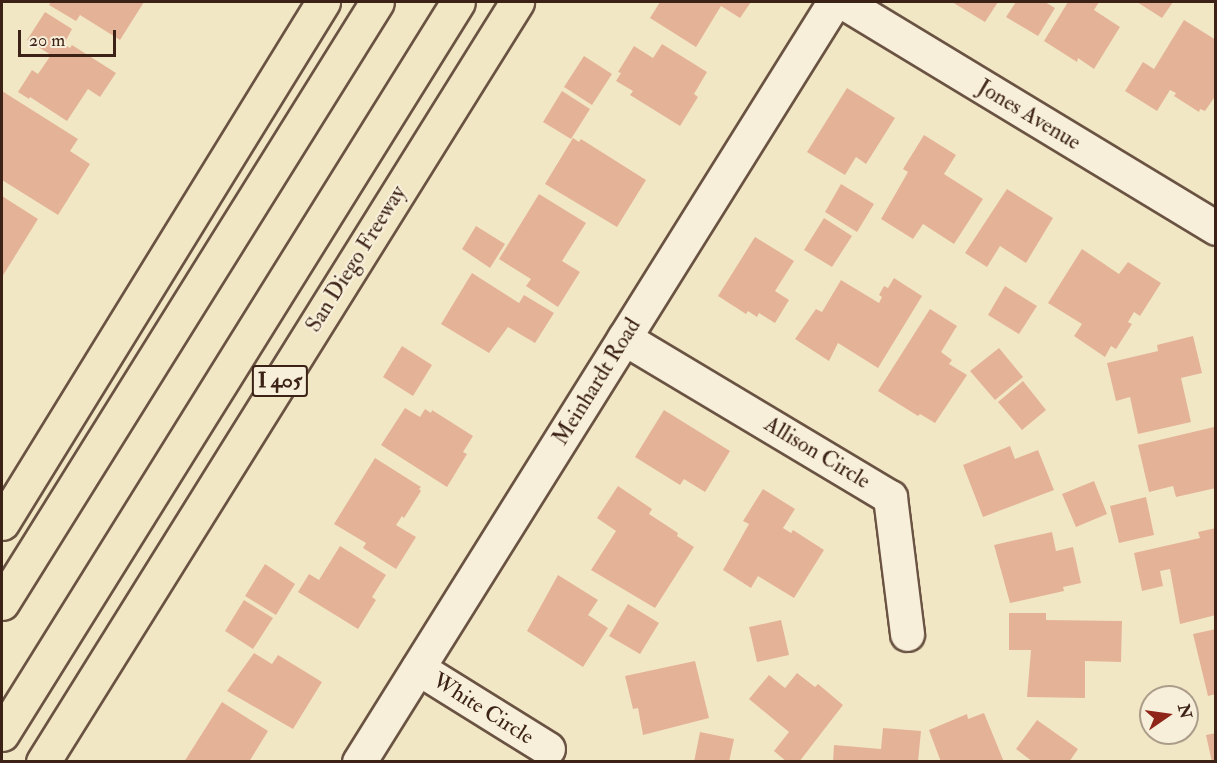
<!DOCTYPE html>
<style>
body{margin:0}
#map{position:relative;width:1217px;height:763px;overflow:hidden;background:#f2e7c5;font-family:"IM FELL Double Pica",serif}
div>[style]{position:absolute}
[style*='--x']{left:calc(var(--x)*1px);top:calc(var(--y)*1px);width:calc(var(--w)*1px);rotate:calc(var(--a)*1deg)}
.building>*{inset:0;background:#e4b397}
.roads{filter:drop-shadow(2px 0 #6a5342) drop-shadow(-2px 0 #6a5342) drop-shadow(0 2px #6a5342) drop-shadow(0 -2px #6a5342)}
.minor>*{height:33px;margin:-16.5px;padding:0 16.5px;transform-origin:16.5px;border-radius:16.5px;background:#f7efd9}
.motorway>*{height:33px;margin:-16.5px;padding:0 16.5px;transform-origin:16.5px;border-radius:16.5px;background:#f2e7c5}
span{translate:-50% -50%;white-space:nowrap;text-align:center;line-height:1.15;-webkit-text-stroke:4.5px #f7efd9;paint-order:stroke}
.shield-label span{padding:2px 4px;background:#f7efd9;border:2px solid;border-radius:4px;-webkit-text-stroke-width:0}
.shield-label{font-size:21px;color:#3c2216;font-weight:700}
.street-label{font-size:22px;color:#3c2216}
.frame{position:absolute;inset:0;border:3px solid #3c2216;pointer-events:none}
.north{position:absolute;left:1139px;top:685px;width:60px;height:60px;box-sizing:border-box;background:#f7efd9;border:2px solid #ac9d8b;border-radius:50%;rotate:77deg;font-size:16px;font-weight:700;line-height:24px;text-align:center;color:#3c2216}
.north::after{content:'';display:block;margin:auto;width:21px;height:27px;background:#8f2418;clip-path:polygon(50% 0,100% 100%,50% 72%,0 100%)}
.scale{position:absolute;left:18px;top:30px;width:98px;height:27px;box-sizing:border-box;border:3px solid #3c2216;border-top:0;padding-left:8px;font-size:18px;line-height:21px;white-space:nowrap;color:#3c2216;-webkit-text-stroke:4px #f7efd9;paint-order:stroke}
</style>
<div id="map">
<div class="building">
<i style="clip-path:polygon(51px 2px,144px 2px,120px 40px,80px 15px,76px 21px,49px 5px)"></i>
<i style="clip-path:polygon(660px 2px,751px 2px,740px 18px,721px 6px,696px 47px,650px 18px)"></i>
<i style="clip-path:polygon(952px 2px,998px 2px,985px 22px)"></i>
<i style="clip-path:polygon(1016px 2px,1045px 2px,1055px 8px,1038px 36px,1006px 17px)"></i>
<i style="clip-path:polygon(1068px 2px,1099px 2px,1094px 10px,1120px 27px,1094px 69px,1078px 58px,1077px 62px,1044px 41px)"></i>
<i style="clip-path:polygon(1137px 2px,1173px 2px,1162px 18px)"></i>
<i style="clip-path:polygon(45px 12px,72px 29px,64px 44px,70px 48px,72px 45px,116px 73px,100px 97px,88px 89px,67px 121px,30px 97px,29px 99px,18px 92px,32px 70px,38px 74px,51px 55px,27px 40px)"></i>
<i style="clip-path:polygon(1184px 20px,1216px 40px,1216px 95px,1205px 111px,1200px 109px,1199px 112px,1174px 96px,1176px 93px,1170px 90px,1157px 111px,1125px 91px,1143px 62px,1154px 69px)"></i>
<i style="clip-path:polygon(662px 44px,707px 72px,694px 94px,698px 97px,680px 126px,630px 95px,633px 91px,616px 81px,621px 73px,618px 72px,634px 46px,653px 58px)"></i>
<i style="clip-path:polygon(584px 56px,612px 74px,592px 105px,564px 87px)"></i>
<i style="clip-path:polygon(847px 88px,895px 118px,866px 164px,856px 157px,845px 175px,807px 152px)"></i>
<i style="clip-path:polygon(2px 91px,78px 139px,70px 151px,90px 164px,58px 215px,2px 180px)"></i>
<i style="clip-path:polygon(562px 91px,590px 109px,571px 139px,543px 122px)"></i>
<i style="clip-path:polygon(924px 135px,956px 155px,944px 174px,983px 199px,954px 244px,923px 224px,913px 239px,881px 219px,908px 172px,903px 169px)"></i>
<i style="clip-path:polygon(573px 138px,579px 142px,581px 139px,646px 180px,617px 227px,545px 184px)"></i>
<i style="clip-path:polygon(841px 184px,874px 204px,857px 232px,825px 212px)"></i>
<i style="clip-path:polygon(1007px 189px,1053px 218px,1026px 263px,1000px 246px,987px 267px,965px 253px)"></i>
<i style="clip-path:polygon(539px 194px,586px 223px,562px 261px,580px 272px,558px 307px,526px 286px,531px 279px,499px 259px)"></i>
<i style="clip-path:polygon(2px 196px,38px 219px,2px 277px)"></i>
<i style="clip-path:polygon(824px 218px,852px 236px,832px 267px,804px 250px)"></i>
<i style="clip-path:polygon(476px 226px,505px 244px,490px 268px,462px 249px)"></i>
<i style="clip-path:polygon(755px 237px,794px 261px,775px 291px,789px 300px,775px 323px,759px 313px,757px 317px,748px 311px,746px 314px,718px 296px)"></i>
<i style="clip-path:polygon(1082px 249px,1119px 274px,1128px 262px,1161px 283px,1140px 316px,1134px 312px,1128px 322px,1132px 324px,1116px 349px,1111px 346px,1105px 357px,1074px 336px,1082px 324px,1048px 303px)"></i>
<i style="clip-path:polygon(472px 273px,519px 303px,524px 295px,554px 313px,535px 343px,508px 327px,489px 353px,441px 324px)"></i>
<i style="clip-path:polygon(894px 278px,922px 296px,878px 368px,838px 343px,829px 361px,795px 339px,816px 309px,822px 312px,841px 280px,879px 303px,882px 297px,879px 295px,884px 286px,888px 288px)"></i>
<i style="clip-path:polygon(1005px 286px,1037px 306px,1019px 334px,988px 315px)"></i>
<i style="clip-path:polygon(930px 309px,957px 326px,941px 352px,952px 360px,949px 364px,967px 375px,935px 423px,920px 414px,918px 416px,878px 391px)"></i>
<i style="clip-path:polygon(1193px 336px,1202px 373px,1181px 378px,1191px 422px,1138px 434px,1130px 397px,1116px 401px,1107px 363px,1158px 351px,1157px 345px)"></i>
<i style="clip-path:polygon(402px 346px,432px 365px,413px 396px,383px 377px)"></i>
<i style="clip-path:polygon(999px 348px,1023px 377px,995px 400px,970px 371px)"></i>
<i style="clip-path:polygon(1023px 381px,1046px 410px,1022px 430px,998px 402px)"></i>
<i style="clip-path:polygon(405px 408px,420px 417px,425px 409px,431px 413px,432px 410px,473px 436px,463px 452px,467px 454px,447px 487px,381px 445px)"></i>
<i style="clip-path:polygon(664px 410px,730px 451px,705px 492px,684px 479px,680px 485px,635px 457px)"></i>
<i style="clip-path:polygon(1214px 427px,1216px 488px,1176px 497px,1173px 486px,1149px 492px,1138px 445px)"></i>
<i style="clip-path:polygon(1010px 446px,1015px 459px,1038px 450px,1054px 490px,983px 517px,963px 465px)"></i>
<i style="clip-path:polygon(375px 458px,421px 487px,419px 489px,421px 491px,404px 518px,402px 516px,396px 525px,416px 537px,396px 569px,363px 548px,366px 543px,334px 524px)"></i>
<i style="clip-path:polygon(1094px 481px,1107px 514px,1076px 527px,1062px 494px)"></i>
<i style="clip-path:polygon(618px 486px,652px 509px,649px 514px,678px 533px,677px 536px,694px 547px,655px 608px,591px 570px,616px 531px,597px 518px)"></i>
<i style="clip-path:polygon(763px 489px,795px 509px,783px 528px,791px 533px,793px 530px,824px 550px,794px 598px,758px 576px,751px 588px,723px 570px,749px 524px,743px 521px)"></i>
<i style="clip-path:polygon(1146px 497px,1154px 535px,1119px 543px,1110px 506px)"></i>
<i style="clip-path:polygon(1216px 528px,1216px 615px,1180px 624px,1170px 569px,1160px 571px,1163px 586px,1142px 591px,1134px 553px,1200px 538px,1198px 532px)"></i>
<i style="clip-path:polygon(1052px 532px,1056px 551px,1073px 547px,1081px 583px,1063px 587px,1064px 591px,1010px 603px,994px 545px)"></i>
<i style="clip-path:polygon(340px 546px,386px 575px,372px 597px,376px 600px,358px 629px,298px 592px,309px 574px,319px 580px)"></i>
<i style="clip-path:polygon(265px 564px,295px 584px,276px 615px,245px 596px)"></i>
<i style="clip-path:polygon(558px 575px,598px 600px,588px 615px,608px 628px,583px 667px,527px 631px)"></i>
<i style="clip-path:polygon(244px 600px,273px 618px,253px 649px,225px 631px)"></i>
<i style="clip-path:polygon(628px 604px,659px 623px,640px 654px,609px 636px)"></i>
<i style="clip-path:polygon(1009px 613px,1046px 613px,1046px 620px,1122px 621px,1121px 662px,1085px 661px,1085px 698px,1027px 697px,1031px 650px,1009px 650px)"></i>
<i style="clip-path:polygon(781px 620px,789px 655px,757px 662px,749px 627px)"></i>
<i style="clip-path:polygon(1216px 629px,1216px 694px,1208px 696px,1193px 634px)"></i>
<i style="clip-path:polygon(254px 653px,272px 664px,278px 655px,322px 682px,293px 729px,227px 691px)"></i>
<i style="clip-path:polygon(695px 661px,709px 718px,643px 735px,638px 708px,633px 709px,625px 676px)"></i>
<i style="clip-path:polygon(797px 673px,815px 687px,818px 684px,843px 705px,799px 762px,787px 762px,774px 751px,789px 732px,749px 699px,769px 675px,785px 688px)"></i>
<i style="clip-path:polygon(1187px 690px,1195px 727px,1187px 729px,1187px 697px,1159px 696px)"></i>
<i style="clip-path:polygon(222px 702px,268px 731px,249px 762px,184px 762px)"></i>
<i style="clip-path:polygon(984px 713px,1004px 762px,941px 762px,929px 730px,967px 714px,968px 719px)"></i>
<i style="clip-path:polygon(1037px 720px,1078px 749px,1069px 762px,1033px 762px,1016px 749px)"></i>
<i style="clip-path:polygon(883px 728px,921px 731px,918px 762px,833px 762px,834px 745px,881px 749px)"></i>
<i style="clip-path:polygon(700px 732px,734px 739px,729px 762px,694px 762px)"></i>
<i style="clip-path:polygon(1216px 733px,1216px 762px,1212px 762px,1206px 735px)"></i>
</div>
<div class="roads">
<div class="minor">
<i style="--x:843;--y:2;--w:436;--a:31.2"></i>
<i style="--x:624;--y:338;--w:310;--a:30.9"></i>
<i style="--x:890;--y:497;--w:138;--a:82.9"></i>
<i style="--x:418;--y:668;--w:153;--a:31.9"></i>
<i style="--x:359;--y:762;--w:896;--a:-57.99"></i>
</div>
<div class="motorway">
<i style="--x:2;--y:523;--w:612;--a:-58.36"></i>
<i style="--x:2;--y:603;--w:708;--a:-58.04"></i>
<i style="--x:2;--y:734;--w:862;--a:-58.08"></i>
<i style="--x:43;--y:762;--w:896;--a:-58.05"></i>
</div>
</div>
<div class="shield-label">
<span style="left:280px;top:381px">I 405</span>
</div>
<div class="street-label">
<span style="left:1029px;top:115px;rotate:31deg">Jones Avenue</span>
<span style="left:356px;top:259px;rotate:-58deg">San Diego Freeway</span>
<span style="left:597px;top:382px;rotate:-58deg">Meinhardt Road</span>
<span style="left:817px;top:453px;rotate:31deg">Allison Circle</span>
<span style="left:483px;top:709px;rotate:32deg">White Circle</span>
</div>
<div class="frame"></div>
<div class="north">N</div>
<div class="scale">20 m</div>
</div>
